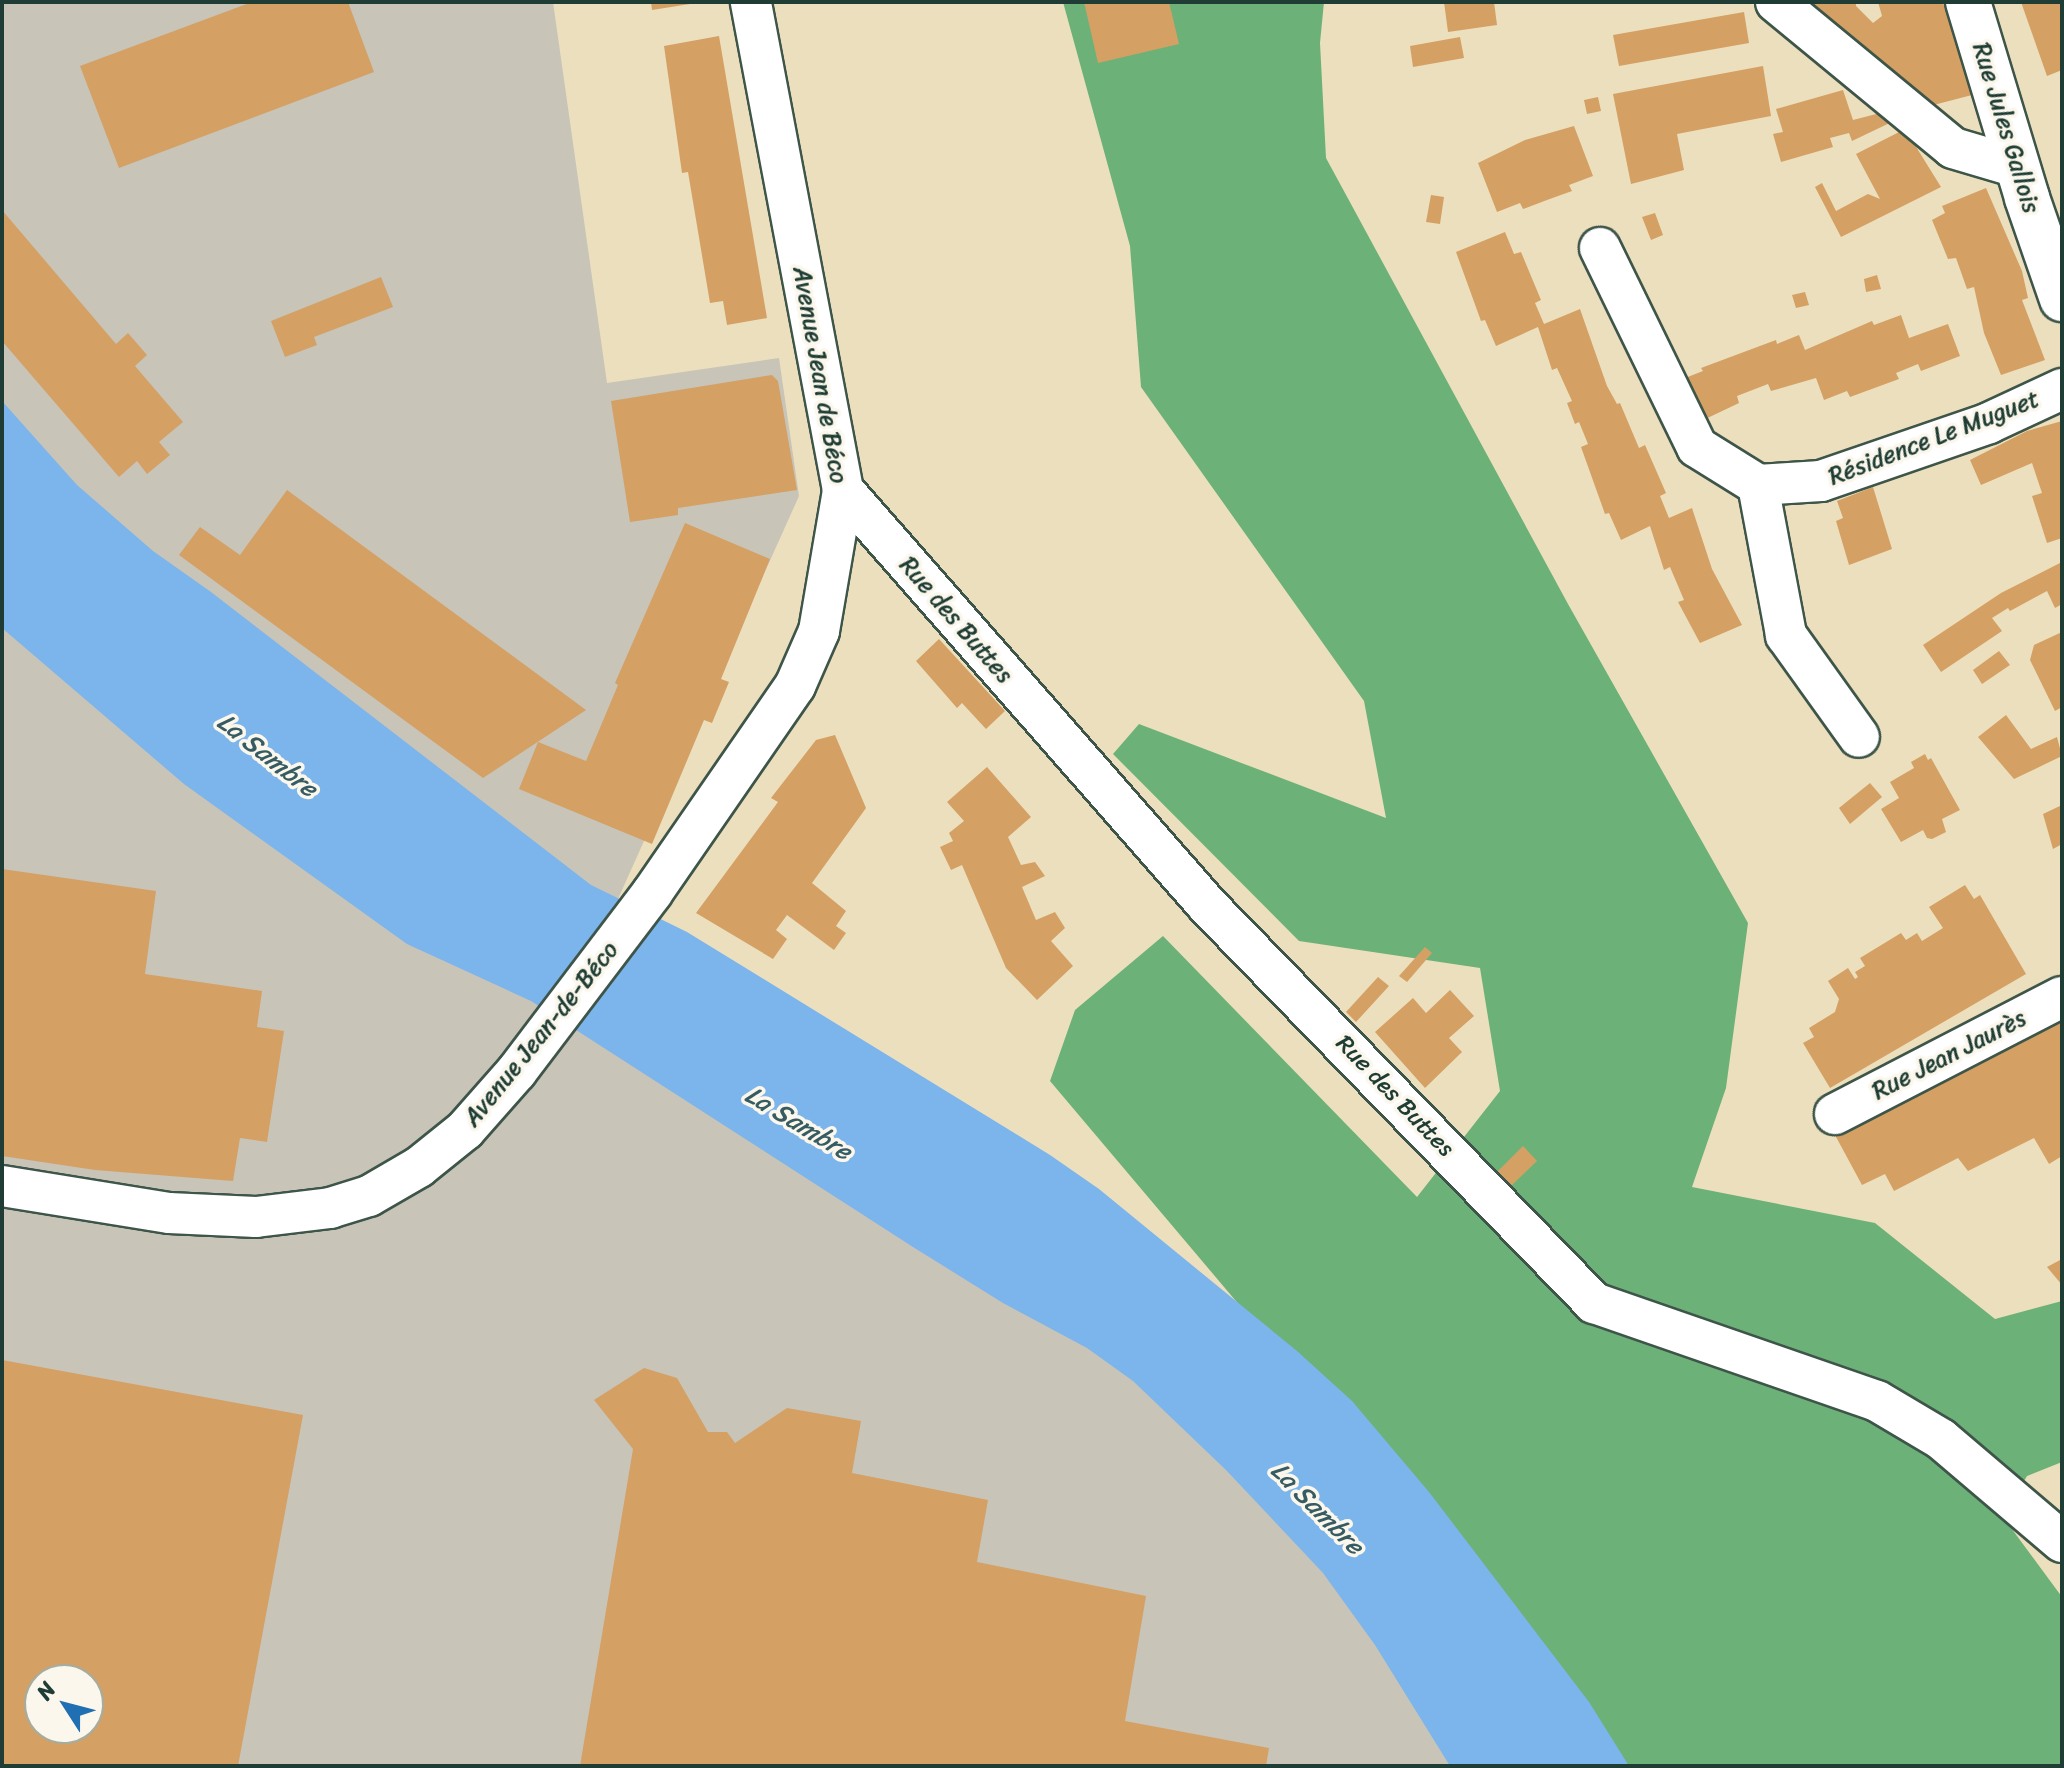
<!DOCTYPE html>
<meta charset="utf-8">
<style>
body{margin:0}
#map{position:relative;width:2064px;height:1768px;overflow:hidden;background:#ecdfbd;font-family:Sriracha,sans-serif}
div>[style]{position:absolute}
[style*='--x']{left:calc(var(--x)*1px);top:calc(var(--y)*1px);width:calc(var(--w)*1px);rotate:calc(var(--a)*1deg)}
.industrial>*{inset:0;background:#c8c4b8}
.forest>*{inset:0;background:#6cb278}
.water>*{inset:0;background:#7cb4ec}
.building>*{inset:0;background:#d4a064}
.roads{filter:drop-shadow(2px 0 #3e5549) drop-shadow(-2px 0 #3e5549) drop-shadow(0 2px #3e5549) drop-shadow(0 -2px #3e5549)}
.minor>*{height:40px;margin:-20px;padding:0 20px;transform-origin:20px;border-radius:20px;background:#fff}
.tertiary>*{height:44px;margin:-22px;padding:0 22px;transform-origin:22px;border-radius:22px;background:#fff}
span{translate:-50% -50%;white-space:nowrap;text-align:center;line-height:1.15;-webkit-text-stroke:7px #fbf7ec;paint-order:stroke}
.street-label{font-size:24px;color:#1f3d34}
.water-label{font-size:26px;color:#365b62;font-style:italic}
.frame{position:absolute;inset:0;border:4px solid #1f3d34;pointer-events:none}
.north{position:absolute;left:24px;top:1664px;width:80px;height:80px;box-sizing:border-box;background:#fbf7ec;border:2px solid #a3ada2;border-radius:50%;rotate:306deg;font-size:22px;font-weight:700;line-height:32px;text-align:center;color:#1f3d34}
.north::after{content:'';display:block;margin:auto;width:28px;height:36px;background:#1f6fb2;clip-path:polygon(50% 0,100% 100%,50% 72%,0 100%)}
</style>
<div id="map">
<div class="industrial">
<i style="clip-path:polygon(evenodd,2px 2px,553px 2px,607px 383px,779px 358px,799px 496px,578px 988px,1029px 1249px,1525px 1766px,2px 1766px,2px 2px,40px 1680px,88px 1680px,88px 1728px,40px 1728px,40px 1680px)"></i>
</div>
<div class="forest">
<i style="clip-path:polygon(1063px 2px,1324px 2px,1320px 43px,1326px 158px,1568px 604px,1748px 923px,1726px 1088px,1692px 1187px,1875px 1223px,1995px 1319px,2062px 1301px,2062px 1462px,2027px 1476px,2003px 1517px,2062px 1597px,2062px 1766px,1588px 1766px,1415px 1513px,1050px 1081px,1075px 1010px,1163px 936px,1417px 1197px,1500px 1091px,1480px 968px,1299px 941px,1113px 754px,1139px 724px,1386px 818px,1364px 701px,1141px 387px,1130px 246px)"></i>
</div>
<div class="water">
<i style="clip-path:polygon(2px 401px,77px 485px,153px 551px,211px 592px,591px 885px,687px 932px,1050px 1155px,1099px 1189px,1297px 1351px,1352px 1401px,1429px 1492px,1589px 1702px,1629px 1766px,1450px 1766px,1375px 1645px,1323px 1573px,1226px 1470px,1133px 1381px,1087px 1348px,1003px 1303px,913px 1247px,531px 1001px,407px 944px,184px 784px,2px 628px)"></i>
</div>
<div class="building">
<i style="clip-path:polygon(252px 2px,348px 2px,374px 72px,119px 168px,80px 66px)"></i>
<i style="clip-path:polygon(651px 2px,690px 2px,690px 4px,652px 10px)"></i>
<i style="clip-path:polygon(1084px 2px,1169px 2px,1179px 44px,1098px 63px)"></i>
<i style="clip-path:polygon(1444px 2px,1494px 2px,1497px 25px,1448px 32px)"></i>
<i style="clip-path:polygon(1810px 2px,1856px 2px,1856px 6px,1873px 23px,1882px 16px,1878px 2px,1943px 2px,1972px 95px,1926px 107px)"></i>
<i style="clip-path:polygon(2021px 2px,2062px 2px,2062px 70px,2047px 76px)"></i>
<i style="clip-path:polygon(1744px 12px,1749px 43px,1619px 66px,1613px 35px)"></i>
<i style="clip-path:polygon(719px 36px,767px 318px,727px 325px,723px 301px,710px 303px,688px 172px,682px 173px,664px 46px)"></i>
<i style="clip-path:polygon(1460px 37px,1464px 58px,1413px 67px,1410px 46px)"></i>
<i style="clip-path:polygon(1763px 66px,1771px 116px,1677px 134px,1684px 170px,1631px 184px,1613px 94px)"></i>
<i style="clip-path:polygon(1843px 90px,1853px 120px,1884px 112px,1896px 120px,1852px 141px,1849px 133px,1830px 138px,1833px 147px,1781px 162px,1773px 134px,1783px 132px,1776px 109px)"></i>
<i style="clip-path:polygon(1598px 97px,1601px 111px,1587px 114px,1584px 100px)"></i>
<i style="clip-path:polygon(1574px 126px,1593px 176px,1569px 185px,1572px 191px,1547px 200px,1523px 209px,1520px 203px,1497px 212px,1478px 163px,1525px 140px)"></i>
<i style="clip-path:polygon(1905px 129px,1941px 187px,1841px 237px,1815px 187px,1822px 183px,1836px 211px,1868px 194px,1880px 199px,1856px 154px)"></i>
<i style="clip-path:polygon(1986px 188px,2022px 271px,2028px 298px,2022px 300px,2045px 360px,2001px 375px,1984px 333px,1974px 287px,1967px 289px,1956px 258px,1948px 259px,1932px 220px,1945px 213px,1942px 206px)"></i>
<i style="clip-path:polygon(1431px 195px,1444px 197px,1440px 224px,1426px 222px)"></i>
<i style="clip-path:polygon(2px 210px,116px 344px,128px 333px,147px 355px,135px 366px,183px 422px,159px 442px,170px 455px,147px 474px,137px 461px,119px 477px,2px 341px)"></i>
<i style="clip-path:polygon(1655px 213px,1663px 235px,1651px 240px,1642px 217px)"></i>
<i style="clip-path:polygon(1505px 232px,1514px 254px,1521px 252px,1541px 300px,1535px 303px,1544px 324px,1580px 309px,1607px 386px,1617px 404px,1620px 403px,1639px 448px,1645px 445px,1666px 493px,1660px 496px,1669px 518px,1692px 508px,1712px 569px,1742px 625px,1700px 643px,1678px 602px,1684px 600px,1670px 567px,1664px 570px,1650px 526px,1621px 540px,1609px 513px,1605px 514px,1581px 447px,1588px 444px,1579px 422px,1575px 424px,1567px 403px,1572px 401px,1557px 368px,1552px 370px,1538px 327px,1496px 346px,1485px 320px,1481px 321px,1456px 252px)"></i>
<i style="clip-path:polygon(1877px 275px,1881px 289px,1866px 292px,1864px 279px)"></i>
<i style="clip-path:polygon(381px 277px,393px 307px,314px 337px,317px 345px,285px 357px,271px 321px)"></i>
<i style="clip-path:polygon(1805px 292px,1809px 305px,1796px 308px,1792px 295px)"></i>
<i style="clip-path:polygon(1901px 315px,1909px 338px,1948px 324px,1960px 356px,1921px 371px,1918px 364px,1896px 373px,1899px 379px,1850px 397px,1847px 391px,1824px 400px,1816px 378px,1771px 391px,1768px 384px,1737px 396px,1739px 403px,1697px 423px,1680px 380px,1703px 371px,1701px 368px,1776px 340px,1777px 344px,1799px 335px,1805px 350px,1872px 321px,1874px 325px)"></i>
<i style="clip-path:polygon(772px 375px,778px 381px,797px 490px,678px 508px,678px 515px,630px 522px,611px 401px)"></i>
<i style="clip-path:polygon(2062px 421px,2062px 538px,2047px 543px,2032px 496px,2042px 493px,2032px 463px,1981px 485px,1970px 460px,2027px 431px)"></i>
<i style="clip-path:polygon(1873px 487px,1892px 549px,1849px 565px,1836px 521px,1843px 518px,1837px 501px)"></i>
<i style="clip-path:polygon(287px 490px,586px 710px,483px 778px,179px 555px,200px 527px,240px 555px)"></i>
<i style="clip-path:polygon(685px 523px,770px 559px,721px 679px,729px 682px,712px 723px,704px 720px,652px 844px,519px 789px,538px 742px,586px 761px,618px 685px,615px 683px)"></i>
<i style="clip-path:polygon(2062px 562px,2062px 604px,2055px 608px,2047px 591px,2010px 611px,2008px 608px,1992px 618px,2002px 631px,1941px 672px,1923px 645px,2001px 593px)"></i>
<i style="clip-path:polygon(2062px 632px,2062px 707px,2055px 711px,2030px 660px,2034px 645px)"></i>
<i style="clip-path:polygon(939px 639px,1005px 711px,986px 729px,962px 703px,957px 708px,916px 661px)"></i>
<i style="clip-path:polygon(1999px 651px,2010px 665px,1982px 684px,1973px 670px)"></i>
<i style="clip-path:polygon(2006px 715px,2031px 749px,2057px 737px,2062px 756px,2014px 779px,1978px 737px)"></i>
<i style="clip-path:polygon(835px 735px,866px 808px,812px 883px,846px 911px,836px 926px,846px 933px,834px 950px,787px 915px,776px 930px,787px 939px,773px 959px,696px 913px,778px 802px,771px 798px,816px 740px)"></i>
<i style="clip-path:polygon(1925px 754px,1928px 760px,1931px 758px,1960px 810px,1942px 819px,1946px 832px,1932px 839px,1927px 838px,1923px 830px,1901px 842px,1881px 809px,1899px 798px,1890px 782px,1914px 768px,1911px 762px)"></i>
<i style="clip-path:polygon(987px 767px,1031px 817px,1008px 837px,1021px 865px,1035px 862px,1045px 876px,1022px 887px,1036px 920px,1055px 912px,1065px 928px,1051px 941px,1073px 966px,1037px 1000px,1006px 968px,962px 865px,951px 870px,940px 847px,953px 841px,949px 833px,964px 821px,947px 802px)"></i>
<i style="clip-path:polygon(1870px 783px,1882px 797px,1850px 824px,1839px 808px)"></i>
<i style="clip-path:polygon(2062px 805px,2062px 844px,2053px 849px,2043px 814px)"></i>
<i style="clip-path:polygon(2px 869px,156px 891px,145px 974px,262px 991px,257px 1027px,284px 1031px,267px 1142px,240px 1138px,233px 1181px,95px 1170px,2px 1156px)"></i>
<i style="clip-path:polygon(1965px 885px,1974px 899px,1980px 895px,2026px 974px,1830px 1088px,1803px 1043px,1814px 1037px,1809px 1028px,1835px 1012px,1839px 999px,1828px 981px,1848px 968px,1855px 979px,1858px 977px,1855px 972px,1865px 966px,1860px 958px,1901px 933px,1906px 940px,1917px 933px,1922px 941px,1943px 928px,1929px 907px)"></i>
<i style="clip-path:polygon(1425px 947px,1432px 953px,1407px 982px,1399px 976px)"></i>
<i style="clip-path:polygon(1378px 977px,1389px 986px,1356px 1022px,1346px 1012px)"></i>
<i style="clip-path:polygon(1450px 990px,1474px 1016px,1449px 1038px,1462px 1052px,1425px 1088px,1375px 1032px,1413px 998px,1426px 1013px)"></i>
<i style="clip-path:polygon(2062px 1022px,2062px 1156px,2049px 1164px,2034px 1138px,1968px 1171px,1958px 1158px,1894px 1191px,1885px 1174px,1862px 1185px,1835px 1135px)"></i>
<i style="clip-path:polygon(1523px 1146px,1537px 1161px,1511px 1186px,1497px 1172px)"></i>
<i style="clip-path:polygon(2062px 1259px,2062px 1285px,2047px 1267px)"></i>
<i style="clip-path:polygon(evenodd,2px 1360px,303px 1415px,238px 1766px,2px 1766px,2px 1360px,40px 1680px,88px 1680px,88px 1728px,40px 1728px,40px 1680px)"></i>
<i style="clip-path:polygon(644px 1368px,677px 1378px,708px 1432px,727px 1432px,735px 1443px,787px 1408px,861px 1421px,852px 1473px,988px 1500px,977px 1562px,1146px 1596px,1125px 1721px,1269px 1748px,1266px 1766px,580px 1766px,633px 1449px,594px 1400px)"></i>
</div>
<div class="roads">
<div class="minor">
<i style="--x:1776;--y:2;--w:229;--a:39.5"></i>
<i style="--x:1953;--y:148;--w:67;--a:16.5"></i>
<i style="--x:1600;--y:248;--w:221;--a:64"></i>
<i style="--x:1697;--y:447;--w:72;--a:31.9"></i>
<i style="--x:1758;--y:485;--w:63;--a:-3.6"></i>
<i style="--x:1821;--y:481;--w:178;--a:-19"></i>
<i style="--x:1989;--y:423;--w:81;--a:-25"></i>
<i style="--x:1758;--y:485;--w:153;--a:79.4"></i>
<i style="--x:1786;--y:635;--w:125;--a:54.4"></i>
<i style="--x:843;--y:490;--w:553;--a:48.74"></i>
<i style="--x:1208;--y:906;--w:554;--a:45.8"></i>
<i style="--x:1594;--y:1303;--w:299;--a:19.1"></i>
<i style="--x:1877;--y:1401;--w:74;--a:30.7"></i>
<i style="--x:1941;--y:1439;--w:159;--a:40.4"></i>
<i style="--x:1835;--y:1114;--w:255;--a:-27.3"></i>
<i style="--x:2;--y:1186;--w:169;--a:9.2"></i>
<i style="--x:169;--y:1213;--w:87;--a:2.6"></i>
<i style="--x:256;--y:1217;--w:75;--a:-6.9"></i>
<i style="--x:330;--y:1208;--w:41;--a:-17.1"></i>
<i style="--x:369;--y:1196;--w:58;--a:-30.1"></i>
<i style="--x:419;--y:1167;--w:59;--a:-38.8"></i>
<i style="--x:465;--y:1130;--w:79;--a:-48.6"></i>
<i style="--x:517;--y:1071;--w:223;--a:-52.8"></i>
<i style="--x:652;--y:893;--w:252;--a:-55.4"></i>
<i style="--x:795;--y:686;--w:60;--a:-66.4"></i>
<i style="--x:819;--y:631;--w:143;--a:-80.3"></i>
<i style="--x:843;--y:490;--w:497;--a:-100.7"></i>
</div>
<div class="tertiary">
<i style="--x:1968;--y:2;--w:205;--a:73.2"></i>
<i style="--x:2027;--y:198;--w:107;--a:70.9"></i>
</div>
</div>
<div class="street-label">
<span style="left:2006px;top:128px;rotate:73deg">Rue Jules Gallois</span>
<span style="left:820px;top:375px;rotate:80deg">Avenue Jean de Béco</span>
<span style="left:1934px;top:438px;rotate:-21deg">Résidence Le Muguet</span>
<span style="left:956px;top:620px;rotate:49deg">Rue des Buttes</span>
<span style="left:541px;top:1034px;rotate:-51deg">Avenue Jean-de-Béco</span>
<span style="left:1949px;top:1055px;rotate:-27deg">Rue Jean Jaurès</span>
<span style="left:1395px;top:1096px;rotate:46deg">Rue des Buttes</span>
</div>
<div class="water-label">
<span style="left:267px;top:755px;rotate:38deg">La Sambre</span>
<span style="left:798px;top:1123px;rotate:31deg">La Sambre</span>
<span style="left:1317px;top:1508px;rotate:45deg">La Sambre</span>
</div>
<div class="frame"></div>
<div class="north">N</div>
</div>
